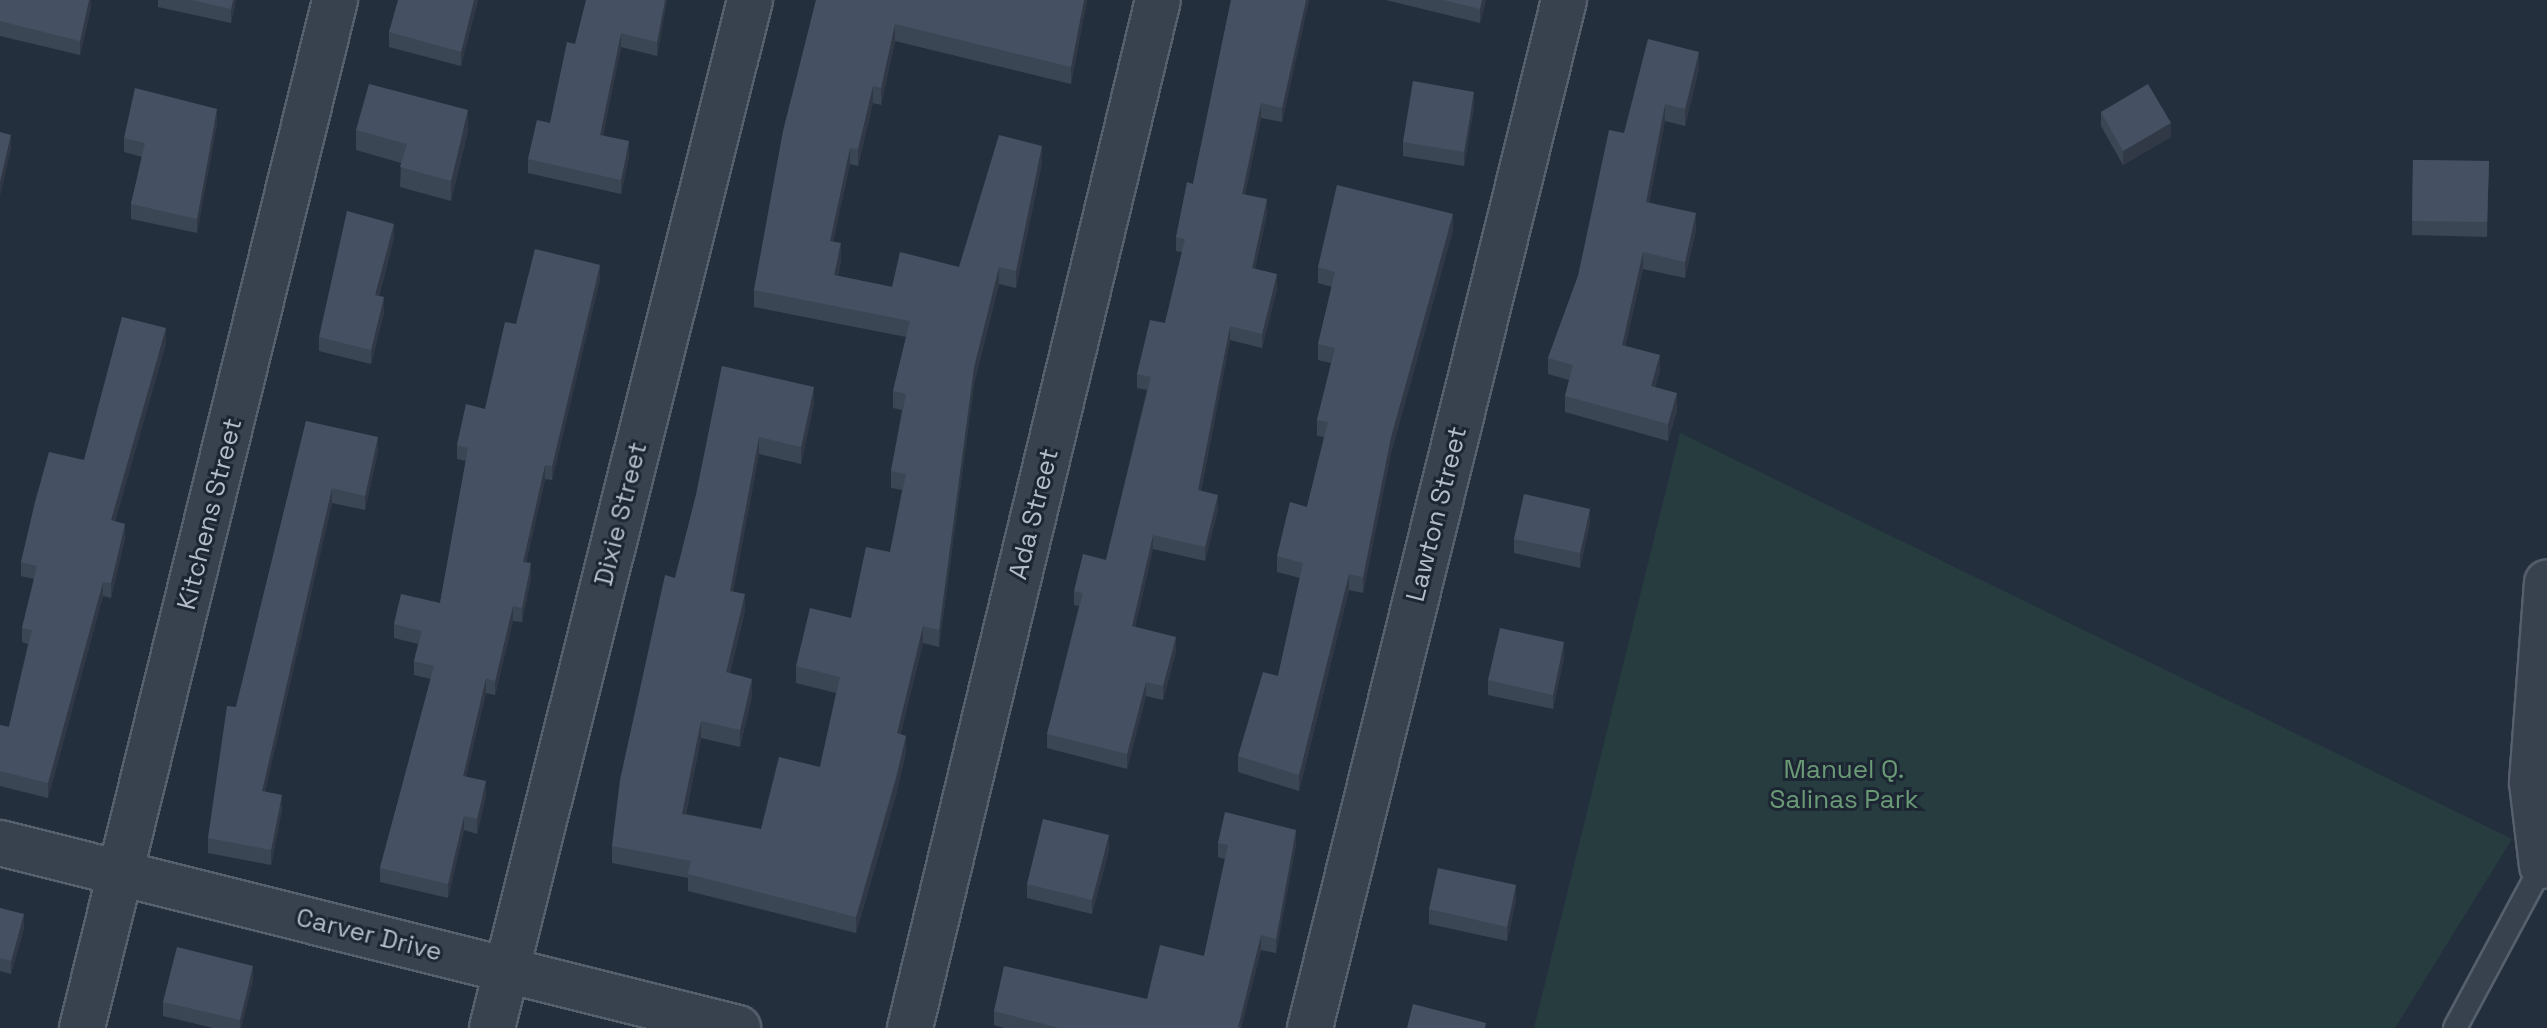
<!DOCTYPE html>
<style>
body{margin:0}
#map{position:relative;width:2547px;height:1028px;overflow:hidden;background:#242f3e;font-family:"Space Grotesk",sans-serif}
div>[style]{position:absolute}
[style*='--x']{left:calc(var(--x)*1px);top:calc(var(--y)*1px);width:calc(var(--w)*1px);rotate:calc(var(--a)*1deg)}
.green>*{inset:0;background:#263c3f}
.roads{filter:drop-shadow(2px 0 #565f6c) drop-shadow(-2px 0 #565f6c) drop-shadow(0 2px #565f6c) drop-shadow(0 -2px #565f6c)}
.service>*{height:22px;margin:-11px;padding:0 11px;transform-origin:11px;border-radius:11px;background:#38414e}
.minor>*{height:44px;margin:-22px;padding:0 22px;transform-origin:22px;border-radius:22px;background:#38414e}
.wall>*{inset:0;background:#3b4654}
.shaded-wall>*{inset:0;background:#303945}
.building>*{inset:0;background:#455162}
span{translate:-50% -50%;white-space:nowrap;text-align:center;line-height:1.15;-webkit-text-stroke:6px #1d2633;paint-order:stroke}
.street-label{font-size:26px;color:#b4bcc9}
.park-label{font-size:26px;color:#6b9a76}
</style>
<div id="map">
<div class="green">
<i style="clip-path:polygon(1680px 433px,2512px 839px,2395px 1028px,1534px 1028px)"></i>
</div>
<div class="roads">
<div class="service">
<i style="--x:2455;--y:1028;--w:184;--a:-61.8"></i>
</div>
<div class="minor">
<i style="--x:0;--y:843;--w:761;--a:14.07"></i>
<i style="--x:2542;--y:866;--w:85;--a:-96.8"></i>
<i style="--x:2532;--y:782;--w:200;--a:-85.7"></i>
<i style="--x:82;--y:1028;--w:1059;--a:-76.17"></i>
<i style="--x:492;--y:1028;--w:1060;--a:-75.91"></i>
<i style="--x:910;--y:1028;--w:1057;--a:-76.44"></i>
<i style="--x:1310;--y:1028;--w:1059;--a:-76.12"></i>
</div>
</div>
<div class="wall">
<i style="clip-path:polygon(0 0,91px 0,91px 7px,80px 55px,0 36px)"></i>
<i style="clip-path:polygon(158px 0,236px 0,231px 23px,158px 7px)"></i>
<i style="clip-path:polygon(478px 0,461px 66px,389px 47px,389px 32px)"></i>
<i style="clip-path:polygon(667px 0,657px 56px,621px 47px,603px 135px,629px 156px,621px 194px,528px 173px,528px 159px,550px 123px,575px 44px)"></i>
<i style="clip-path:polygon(816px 0,1087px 0,1071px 84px,895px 41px,881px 105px,873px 103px,858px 166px,850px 164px,833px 241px,841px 260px,838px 276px,892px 287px,959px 267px,1042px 163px,1016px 288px,999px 284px,974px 384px,939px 647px,923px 643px,900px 734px,906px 752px,896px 795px,856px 933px,688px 891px,688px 878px,612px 863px,612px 846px,675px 578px,696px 495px,722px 366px,814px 403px,801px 464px,759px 454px,733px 592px,745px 611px,730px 673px,752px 696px,740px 747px,701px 738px,686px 814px,761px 829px,820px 767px,836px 693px,796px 683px,796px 666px,851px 618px,890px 552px,902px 490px,891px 488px,891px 471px,902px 410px,893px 408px,893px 391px,906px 337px,754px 307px,754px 290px)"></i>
<i style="clip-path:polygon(1231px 0,1309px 0,1282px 122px,1261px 118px,1245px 194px,1267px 213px,1255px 269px,1277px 289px,1262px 348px,1230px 340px,1201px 491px,1218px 509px,1205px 561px,1153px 549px,1135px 627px,1176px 651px,1163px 700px,1146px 696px,1127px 769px,1047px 748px,1047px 734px,1079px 606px,1074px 605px,1074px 591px,1106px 560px,1147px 390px,1137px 388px,1137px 374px,1165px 323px,1182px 252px,1176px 251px,1176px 237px,1193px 184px)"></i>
<i style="clip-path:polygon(1386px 0,1486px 0,1480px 23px)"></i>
<i style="clip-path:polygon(1699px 68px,1685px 126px,1665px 121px,1649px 203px,1696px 230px,1685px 278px,1643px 269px,1625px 346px,1660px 371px,1655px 387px,1677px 410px,1668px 441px,1565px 412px,1565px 396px,1569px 380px,1548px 374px,1548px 358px,1578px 276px,1624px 133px)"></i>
<i style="clip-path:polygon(1474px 106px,1464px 166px,1403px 156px,1403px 142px)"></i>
<i style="clip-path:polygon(2101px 112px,2171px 137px,2123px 165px,2101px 126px)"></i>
<i style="clip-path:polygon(217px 123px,197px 233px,131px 219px,131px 204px,142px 157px,124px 152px,124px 138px)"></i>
<i style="clip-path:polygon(356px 130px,468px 131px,451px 201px,400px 187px,401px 163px,356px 150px)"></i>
<i style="clip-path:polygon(2413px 160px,2489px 161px,2487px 237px,2412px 235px)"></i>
<i style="clip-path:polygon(1453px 230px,1391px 453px,1363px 593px,1349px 590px,1299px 791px,1238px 772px,1238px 756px,1278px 676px,1300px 578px,1277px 572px,1277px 556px,1307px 507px,1324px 437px,1317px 436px,1317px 420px,1331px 363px,1318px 360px,1318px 344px,1332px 287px,1318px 283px,1318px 267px)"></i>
<i style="clip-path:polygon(394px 238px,379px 296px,384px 312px,371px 364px,319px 351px,319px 337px)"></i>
<i style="clip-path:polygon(600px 279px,552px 480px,545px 479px,526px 563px,531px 578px,522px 622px,513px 621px,495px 695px,486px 693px,466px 776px,486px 796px,477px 834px,464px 830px,448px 898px,380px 882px,380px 868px,431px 679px,414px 675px,414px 661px,418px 644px,394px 638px,394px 624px,440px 603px,466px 461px,457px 459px,457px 445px,485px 409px,516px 324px)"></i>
<i style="clip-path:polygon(166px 343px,115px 521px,125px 538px,111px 598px,103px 596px,48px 798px,0 786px,0 725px,9px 727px,28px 644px,22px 642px,22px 628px,34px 579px,21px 576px,21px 562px,84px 460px)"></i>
<i style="clip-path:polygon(306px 421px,378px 451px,365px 510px,332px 503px,265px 791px,282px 809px,271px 865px,208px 853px,208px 838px,236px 707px)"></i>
<i style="clip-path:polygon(1590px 523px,1580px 568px,1514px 553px,1514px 539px)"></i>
<i style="clip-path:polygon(1564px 657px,1553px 709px,1488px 695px,1488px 680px)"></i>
<i style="clip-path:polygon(1218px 843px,1296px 844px,1276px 953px,1261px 950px,1241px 1028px,1242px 1028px,1004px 1028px,994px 1025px,994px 1011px,1147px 999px,1204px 956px,1225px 859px,1218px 857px)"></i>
<i style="clip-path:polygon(1109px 850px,1092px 914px,1027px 898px,1027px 884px)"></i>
<i style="clip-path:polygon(1516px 900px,1507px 941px,1429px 924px,1429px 909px)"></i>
<i style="clip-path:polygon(0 908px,24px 928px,11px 974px,0 971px)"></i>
<i style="clip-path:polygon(253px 980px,241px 1028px,213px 1028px,163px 1016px,163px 1002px)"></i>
</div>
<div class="shaded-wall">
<i style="clip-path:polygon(89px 0,91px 0,91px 7px,80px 55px,80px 41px)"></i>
<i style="clip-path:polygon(233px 0,236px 0,231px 23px,231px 9px)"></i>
<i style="clip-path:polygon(474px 0,478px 0,461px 66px,461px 52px)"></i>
<i style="clip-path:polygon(665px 0,667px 0,657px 56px,657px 42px)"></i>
<i style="clip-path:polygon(1084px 0,1087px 0,1071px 84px,1071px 67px)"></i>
<i style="clip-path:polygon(1306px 0,1309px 0,1282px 122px,1282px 108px)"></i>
<i style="clip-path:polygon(1482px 0,1486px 0,1480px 23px,1480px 9px)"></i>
<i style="clip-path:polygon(895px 24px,895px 41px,881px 105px,881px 88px)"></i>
<i style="clip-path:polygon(621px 33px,621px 47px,600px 149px,600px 135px)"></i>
<i style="clip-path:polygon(1699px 52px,1699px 68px,1685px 126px,1685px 109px)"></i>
<i style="clip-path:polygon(873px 86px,873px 103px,858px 166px,858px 149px)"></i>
<i style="clip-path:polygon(1474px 92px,1474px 106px,1464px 166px,1464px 152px)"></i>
<i style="clip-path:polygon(1261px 103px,1261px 118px,1242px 208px,1242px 194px)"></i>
<i style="clip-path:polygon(1665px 104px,1665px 121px,1646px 218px,1646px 202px)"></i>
<i style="clip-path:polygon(217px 109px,217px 123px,197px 233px,197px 219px)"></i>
<i style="clip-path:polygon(468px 110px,468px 131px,451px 201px,451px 181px)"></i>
<i style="clip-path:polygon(2171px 123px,2171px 137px,2123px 165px,2123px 151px)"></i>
<i style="clip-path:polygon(11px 135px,11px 149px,0 196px,0 182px)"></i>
<i style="clip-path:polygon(629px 141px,629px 156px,621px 194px,621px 180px)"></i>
<i style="clip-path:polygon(1042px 146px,1042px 163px,1016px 288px,1016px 271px)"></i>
<i style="clip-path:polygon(850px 148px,850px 164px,830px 258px,830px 241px)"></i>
<i style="clip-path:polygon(1267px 199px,1267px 213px,1252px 283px,1252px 268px)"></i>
<i style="clip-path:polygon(1696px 213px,1696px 230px,1685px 278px,1685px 262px)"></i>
<i style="clip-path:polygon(1453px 214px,1453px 230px,1391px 453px,1363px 593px,1363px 577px,1391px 437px)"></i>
<i style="clip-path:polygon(394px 224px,394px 238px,375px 309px,375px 295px)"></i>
<i style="clip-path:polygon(841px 243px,841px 260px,834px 292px,834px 275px)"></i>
<i style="clip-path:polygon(1643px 252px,1643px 269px,1622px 361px,1622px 345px)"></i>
<i style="clip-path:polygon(600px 265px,600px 279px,552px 480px,552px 466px)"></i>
<i style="clip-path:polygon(999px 267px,999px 284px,974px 384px,939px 647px,939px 630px,974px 367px)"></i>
<i style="clip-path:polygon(1277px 274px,1277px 289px,1262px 348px,1262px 334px)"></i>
<i style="clip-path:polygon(384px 297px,384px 312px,371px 364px,371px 350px)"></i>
<i style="clip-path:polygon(1230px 326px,1230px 340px,1198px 504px,1198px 490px)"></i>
<i style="clip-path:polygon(166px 328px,166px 343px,111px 535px,111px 520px)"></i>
<i style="clip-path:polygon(1660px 355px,1660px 371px,1651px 402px,1651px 386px)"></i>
<i style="clip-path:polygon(814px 387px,814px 403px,801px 464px,801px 447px)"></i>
<i style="clip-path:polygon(1677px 393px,1677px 410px,1668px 441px,1668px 424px)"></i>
<i style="clip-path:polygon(378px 437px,378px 451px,365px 510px,365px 496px)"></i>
<i style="clip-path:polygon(759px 437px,759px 454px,730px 608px,730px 591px)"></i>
<i style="clip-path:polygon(545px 465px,545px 479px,523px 576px,523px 562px)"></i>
<i style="clip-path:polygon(332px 488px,332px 503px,262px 805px,262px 791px)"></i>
<i style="clip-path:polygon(1218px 495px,1218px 509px,1205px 561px,1205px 547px)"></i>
<i style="clip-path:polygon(1590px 509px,1590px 523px,1580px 568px,1580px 553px)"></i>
<i style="clip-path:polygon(125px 524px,125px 538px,111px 598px,111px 583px)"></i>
<i style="clip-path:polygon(1153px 535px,1153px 549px,1132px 640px,1132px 626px)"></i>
<i style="clip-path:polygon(531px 563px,531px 578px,522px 622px,522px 608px)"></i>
<i style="clip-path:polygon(1349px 574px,1349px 590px,1299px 791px,1299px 775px)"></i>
<i style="clip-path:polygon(103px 582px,103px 596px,48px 798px,48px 783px)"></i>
<i style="clip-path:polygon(745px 594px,745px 611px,726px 689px,726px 672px)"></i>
<i style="clip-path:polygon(513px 606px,513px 621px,495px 695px,495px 681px)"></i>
<i style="clip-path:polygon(923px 626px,923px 643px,897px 750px,897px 733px)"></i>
<i style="clip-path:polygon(1176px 637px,1176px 651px,1163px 700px,1163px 686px)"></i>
<i style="clip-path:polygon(1564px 642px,1564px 657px,1553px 709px,1553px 695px)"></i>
<i style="clip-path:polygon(486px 678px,486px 693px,463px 790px,463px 776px)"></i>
<i style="clip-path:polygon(752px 679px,752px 696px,740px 747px,740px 730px)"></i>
<i style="clip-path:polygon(1146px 682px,1146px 696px,1127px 769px,1127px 754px)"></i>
<i style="clip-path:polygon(701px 721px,701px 738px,682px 831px,682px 814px)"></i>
<i style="clip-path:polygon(906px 736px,906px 752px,896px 795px,856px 933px,856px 917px)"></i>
<i style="clip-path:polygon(486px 781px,486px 796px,477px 834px,477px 819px)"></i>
<i style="clip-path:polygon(282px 795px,282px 809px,271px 865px,271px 850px)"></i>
<i style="clip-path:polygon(464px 816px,464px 830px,448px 898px,448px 884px)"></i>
<i style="clip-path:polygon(1296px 830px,1296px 844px,1276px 953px,1276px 939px)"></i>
<i style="clip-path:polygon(1109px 835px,1109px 850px,1092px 914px,1092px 900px)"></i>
<i style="clip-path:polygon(1516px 885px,1516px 900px,1507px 941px,1507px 927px)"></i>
<i style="clip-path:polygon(24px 914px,24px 928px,11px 974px,11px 961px)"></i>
<i style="clip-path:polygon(1261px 935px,1261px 950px,1241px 1028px,1238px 1028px)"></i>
<i style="clip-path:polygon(253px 966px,253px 980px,241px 1028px,240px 1028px,240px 1020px)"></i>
</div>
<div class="building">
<i style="clip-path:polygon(0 0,89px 0,80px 41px,0 21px)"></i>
<i style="clip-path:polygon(192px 0,233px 0,231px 9px)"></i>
<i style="clip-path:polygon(398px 0,474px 0,461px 52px,389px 32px)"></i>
<i style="clip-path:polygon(586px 0,665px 0,657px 42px,621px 33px,600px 135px,629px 141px,621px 180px,528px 159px,537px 120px,550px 123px,567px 42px,575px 44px)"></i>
<i style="clip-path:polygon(816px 0,1084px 0,1071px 67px,895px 24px,881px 88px,873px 86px,858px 149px,850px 148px,830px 241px,841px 243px,834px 275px,892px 287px,900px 252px,959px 267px,999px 135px,1042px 146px,1016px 271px,999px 267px,974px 367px,939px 630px,923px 626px,897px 733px,906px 736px,896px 778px,856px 917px,688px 874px,691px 861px,612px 846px,620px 780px,665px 575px,675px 578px,696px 495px,722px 366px,814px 387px,801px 447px,759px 437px,730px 591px,745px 594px,726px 672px,752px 679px,740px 730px,701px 721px,682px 814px,761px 829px,779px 757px,820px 767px,840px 677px,796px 666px,810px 608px,851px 618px,866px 547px,890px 552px,906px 474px,891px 471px,906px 394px,893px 391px,910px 321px,754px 290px,783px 131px)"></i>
<i style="clip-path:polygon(1231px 0,1306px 0,1282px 108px,1261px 103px,1242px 194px,1267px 199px,1252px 268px,1277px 274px,1262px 334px,1230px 326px,1198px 490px,1218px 495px,1205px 547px,1153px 535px,1132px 626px,1176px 637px,1163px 686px,1146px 682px,1127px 754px,1047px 734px,1083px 593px,1074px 591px,1083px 554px,1106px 560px,1151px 377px,1137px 374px,1150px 320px,1165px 323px,1185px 239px,1176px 237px,1187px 182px,1193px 184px)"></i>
<i style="clip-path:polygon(1444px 0,1482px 0,1480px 9px)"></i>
<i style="clip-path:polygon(1648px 39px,1699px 52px,1685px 109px,1665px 104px,1646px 202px,1696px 213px,1685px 262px,1643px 252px,1622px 345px,1660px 355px,1651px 386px,1677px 393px,1668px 424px,1565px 396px,1573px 365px,1548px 358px,1578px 276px,1609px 130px,1624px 133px)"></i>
<i style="clip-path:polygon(1413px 81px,1474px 92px,1464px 152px,1403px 142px)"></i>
<i style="clip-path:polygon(369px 84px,468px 110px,451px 181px,400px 167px,407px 144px,356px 130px)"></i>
<i style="clip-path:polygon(2148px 84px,2171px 123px,2123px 151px,2101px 112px)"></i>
<i style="clip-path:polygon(135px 88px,217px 109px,197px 219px,131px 204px,145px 143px,124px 138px)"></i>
<i style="clip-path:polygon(0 132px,11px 135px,0 182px)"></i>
<i style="clip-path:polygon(2413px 160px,2489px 161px,2487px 222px,2412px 221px)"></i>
<i style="clip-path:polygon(1337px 185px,1453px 214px,1391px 437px,1363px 577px,1349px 574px,1299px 775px,1238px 756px,1263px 672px,1278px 676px,1303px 563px,1277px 556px,1290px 502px,1307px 507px,1328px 422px,1317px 420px,1335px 348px,1318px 344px,1335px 272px,1318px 267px)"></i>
<i style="clip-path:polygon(347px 211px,394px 224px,375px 295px,384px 297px,371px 350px,319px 337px)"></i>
<i style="clip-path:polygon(535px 249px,600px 265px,552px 466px,545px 465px,523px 562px,531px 563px,522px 608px,513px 606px,495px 681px,486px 678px,463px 776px,486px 781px,477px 819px,464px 816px,448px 884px,380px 868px,434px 666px,414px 661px,422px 631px,394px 624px,401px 594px,440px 603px,468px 448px,457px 445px,466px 404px,485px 409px,505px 322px,516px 324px)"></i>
<i style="clip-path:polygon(122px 317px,166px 328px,111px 520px,125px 524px,111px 583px,103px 582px,48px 783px,0 771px,0 725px,9px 727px,32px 630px,22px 628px,37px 566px,21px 562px,35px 502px,49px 452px,84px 460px)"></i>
<i style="clip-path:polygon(306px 421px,378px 437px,365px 496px,332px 488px,262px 791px,282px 795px,271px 850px,208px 838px,227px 706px,236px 707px)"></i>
<i style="clip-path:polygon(1524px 494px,1590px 509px,1580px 553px,1514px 539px)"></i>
<i style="clip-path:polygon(1500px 628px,1564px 642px,1553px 695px,1488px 680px)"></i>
<i style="clip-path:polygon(1225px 812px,1296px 830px,1276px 939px,1261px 935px,1238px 1027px,1242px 1028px,1059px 1028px,994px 1011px,1004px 966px,1147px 999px,1160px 945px,1204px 956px,1228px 845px,1218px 843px)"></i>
<i style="clip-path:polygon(1043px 819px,1109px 835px,1092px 900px,1027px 884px)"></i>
<i style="clip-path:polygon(1438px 868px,1516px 885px,1507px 927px,1429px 909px)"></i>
<i style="clip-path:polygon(0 908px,24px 914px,11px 961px,0 958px)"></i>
<i style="clip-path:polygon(177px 947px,253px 966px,240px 1020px,163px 1002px)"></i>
<i style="clip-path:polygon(1413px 1004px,1486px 1023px,1485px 1028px,1407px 1028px)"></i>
</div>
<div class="street-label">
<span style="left:210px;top:514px;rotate:-76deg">Kitchens Street</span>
<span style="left:621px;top:514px;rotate:-76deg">Dixie Street</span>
<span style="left:1034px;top:514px;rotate:-76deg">Ada Street</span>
<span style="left:1437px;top:514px;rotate:-76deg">Lawton Street</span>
<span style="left:369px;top:935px;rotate:14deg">Carver Drive</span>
</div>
<div class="park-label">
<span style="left:1844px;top:785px">Manuel Q.<br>Salinas Park</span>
</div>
</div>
